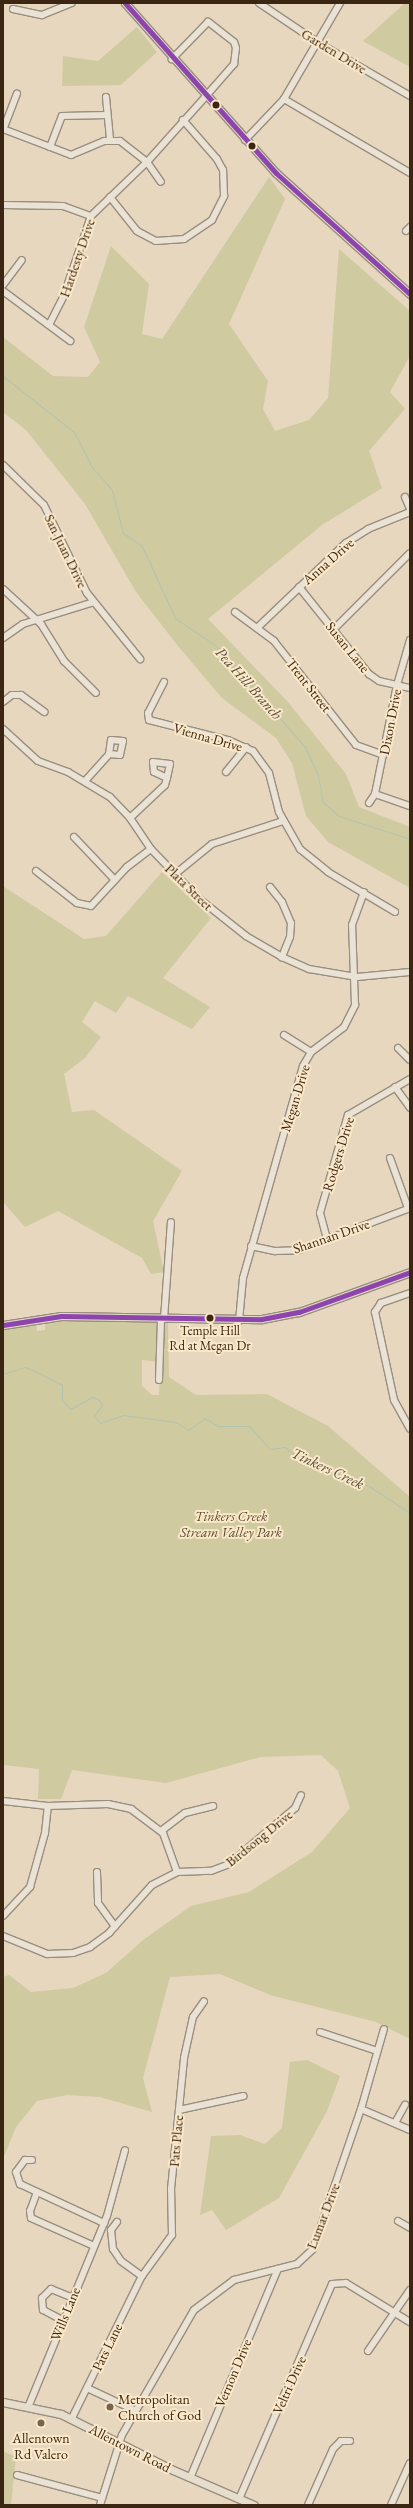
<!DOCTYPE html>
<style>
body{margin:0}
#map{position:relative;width:413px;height:2508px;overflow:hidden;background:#e6d7be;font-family:"EB Garamond",serif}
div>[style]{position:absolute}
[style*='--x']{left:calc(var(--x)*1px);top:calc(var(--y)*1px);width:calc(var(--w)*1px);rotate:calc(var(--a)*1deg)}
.green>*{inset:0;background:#d0caa0}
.stream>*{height:1px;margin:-0.5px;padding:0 0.5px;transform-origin:0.5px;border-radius:0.5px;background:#b3c3b1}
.roads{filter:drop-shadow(1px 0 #998e7e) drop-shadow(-1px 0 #998e7e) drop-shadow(0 1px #998e7e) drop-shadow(0 -1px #998e7e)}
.minor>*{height:6px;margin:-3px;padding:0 3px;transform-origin:3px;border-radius:3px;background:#e9e2d5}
.major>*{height:7px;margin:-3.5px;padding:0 3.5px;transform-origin:3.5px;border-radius:3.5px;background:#e6ddcd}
.bus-1>*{height:5px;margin:-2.5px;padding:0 2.5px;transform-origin:2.5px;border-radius:2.5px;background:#8e44ad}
.dots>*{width:11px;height:11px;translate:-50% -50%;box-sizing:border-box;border:2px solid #fae8c9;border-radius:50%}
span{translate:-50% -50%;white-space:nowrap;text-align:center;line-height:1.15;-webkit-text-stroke:4px #fae8c9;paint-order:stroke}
.bus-label{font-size:13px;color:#3a2613}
.street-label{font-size:14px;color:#3a2613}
.park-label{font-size:14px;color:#5b4c30;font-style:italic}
.poi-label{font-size:14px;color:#3a2613}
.left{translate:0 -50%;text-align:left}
.water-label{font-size:15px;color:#534b39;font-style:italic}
.frame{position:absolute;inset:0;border:4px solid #3a2613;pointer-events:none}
</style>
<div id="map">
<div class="green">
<i style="clip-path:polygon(405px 3px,410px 3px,410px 67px,363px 41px)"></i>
<i style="clip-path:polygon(137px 27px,157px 52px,121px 85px,62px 86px,63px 56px,98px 61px)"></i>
<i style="clip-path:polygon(269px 177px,285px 199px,229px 324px,268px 381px,263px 409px,275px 431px,309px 420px,328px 398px,339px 249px,410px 311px,410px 356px,390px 392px,405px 409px,369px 451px,382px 488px,322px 525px,208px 619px,288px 702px,346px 774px,359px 807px,410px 827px,410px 888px,328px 842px,306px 816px,292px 763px,276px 738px,222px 698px,178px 646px,136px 592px,85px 504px,26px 430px,3px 412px,3px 337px,53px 376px,88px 377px,100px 362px,84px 327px,111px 246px,149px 284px,142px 334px,162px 339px)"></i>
<i style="clip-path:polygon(162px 872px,211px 918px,163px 978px,210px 1007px,192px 1029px,128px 996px,116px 1013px,95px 1001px,82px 1022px,101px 1037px,85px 1058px,64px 1074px,72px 1112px,94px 1110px,182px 1171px,153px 1221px,164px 1272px,151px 1274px,142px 1258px,58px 1211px,25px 1227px,3px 1202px,3px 886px,84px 939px,106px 936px)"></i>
<i style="clip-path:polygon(evenodd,61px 1319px,168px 1323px,169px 1377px,196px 1395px,267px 1394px,328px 1426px,410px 1497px,410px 2039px,376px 2022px,270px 1995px,220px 1974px,170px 1977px,143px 2078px,152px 2112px,100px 2097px,67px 2095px,37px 2101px,16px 2127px,3px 2159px,3px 1977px,9px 1975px,31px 1992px,73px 1988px,106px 1973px,143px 1940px,191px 1906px,249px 1892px,312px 1852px,350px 1808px,338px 1771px,321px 1755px,261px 1757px,166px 1783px,72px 1770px,61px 1799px,38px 1799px,39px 1769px,3px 1765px,3px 1328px,36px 1321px,37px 1331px,45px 1330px,45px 1321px,61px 1319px,142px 1360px,160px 1362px,159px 1395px,152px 1395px,142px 1386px,142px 1360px)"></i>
<i style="clip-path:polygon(307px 2060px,340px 2076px,327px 2111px,279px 2198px,226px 2230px,212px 2210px,200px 2215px,211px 2136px,240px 2135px,265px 2144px,282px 2128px,290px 2062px)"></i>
<i style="clip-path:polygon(3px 2451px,16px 2457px,11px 2505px,3px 2505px)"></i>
</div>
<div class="stream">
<i style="--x:3;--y:376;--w:90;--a:38.3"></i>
<i style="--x:74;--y:432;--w:39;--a:63"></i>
<i style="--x:92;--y:467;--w:30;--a:49"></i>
<i style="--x:112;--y:490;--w:44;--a:75.7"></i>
<i style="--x:123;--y:533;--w:23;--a:34"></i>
<i style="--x:142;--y:546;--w:79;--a:65.4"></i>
<i style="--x:175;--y:618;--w:52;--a:34"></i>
<i style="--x:218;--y:647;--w:133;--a:49"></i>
<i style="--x:305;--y:747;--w:31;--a:65"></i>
<i style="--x:318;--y:775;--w:27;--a:80"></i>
<i style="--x:323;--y:802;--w:21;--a:41"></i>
<i style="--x:339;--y:816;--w:75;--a:17.9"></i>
<i style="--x:3;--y:1374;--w:23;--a:-18"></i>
<i style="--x:25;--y:1367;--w:9;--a:21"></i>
<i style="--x:33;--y:1370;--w:33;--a:27"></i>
<i style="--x:62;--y:1385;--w:15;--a:90"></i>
<i style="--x:62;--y:1400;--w:12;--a:48"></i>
<i style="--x:70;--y:1409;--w:26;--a:-28"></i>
<i style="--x:93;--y:1397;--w:7;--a:27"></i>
<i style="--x:99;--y:1400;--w:6;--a:59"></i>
<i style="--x:102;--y:1405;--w:14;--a:126"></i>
<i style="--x:94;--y:1416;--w:9;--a:49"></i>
<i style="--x:100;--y:1423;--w:24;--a:-19"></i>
<i style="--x:123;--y:1415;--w:53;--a:7.5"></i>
<i style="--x:176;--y:1422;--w:14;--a:34"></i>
<i style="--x:188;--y:1430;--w:21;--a:-35"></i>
<i style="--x:205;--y:1418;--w:15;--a:32"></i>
<i style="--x:218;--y:1426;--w:31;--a:0"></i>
<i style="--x:249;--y:1426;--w:31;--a:48"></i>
<i style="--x:270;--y:1449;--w:15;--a:-8"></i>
<i style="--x:285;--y:1447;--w:16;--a:40"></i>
<i style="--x:297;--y:1457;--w:78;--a:21.9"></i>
<i style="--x:369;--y:1486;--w:49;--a:33.4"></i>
</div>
<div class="roads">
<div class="minor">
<i style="--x:259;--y:3;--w:70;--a:33.9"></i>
<i style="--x:317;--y:42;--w:108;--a:30.1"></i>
<i style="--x:13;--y:9;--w:30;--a:12"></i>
<i style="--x:42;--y:15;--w:32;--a:-22"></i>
<i style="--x:106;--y:97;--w:42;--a:84.6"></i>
<i style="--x:284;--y:99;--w:146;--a:30.4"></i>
<i style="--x:3;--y:129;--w:73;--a:20.9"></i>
<i style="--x:71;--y:155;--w:36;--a:-23"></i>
<i style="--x:104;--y:141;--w:16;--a:0"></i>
<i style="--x:120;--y:141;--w:34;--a:38"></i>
<i style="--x:147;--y:162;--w:24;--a:55"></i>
<i style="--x:3;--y:130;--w:39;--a:-69"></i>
<i style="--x:245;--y:140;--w:57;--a:-46.4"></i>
<i style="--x:284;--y:99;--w:111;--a:-59.7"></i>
<i style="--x:50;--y:147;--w:33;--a:-69"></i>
<i style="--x:62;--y:116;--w:45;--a:-1.3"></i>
<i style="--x:110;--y:197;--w:43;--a:51.5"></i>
<i style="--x:137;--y:231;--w:21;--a:28"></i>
<i style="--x:156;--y:241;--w:28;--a:-4"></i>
<i style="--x:184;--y:239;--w:34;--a:-34"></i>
<i style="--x:212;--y:220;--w:27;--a:-63"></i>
<i style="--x:224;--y:196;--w:26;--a:-92"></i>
<i style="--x:223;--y:170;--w:13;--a:-119"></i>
<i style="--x:217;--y:159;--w:52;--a:-131.1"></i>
<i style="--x:3;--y:205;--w:60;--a:1"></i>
<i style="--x:63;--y:206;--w:30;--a:20"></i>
<i style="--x:406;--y:231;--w:6;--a:-45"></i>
<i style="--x:3;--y:285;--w:31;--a:-53"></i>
<i style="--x:3;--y:291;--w:84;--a:36.7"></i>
<i style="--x:49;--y:325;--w:34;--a:-63"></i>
<i style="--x:64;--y:295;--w:83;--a:-71.1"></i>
<i style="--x:91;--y:216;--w:78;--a:-44"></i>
<i style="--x:147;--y:162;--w:89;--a:-48.2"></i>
<i style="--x:206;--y:96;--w:43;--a:-48.8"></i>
<i style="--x:234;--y:64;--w:16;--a:-83"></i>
<i style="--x:236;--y:48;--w:6;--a:-108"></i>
<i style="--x:234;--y:42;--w:33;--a:-142"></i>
<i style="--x:208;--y:22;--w:52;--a:134.2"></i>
<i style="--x:3;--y:465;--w:57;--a:44.3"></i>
<i style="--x:44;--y:505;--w:98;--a:64"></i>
<i style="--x:87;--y:593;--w:85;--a:51.2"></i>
<i style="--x:405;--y:497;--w:13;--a:67"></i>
<i style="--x:299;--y:587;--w:112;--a:51.2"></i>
<i style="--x:369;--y:674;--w:12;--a:35"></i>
<i style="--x:379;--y:681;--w:32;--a:13"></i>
<i style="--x:3;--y:589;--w:52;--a:42.6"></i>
<i style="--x:41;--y:624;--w:44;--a:58.1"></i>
<i style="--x:64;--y:661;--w:45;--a:45"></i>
<i style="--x:235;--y:612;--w:49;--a:36.6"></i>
<i style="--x:274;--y:641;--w:132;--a:51.7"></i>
<i style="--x:356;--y:745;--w:29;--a:20"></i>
<i style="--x:257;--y:628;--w:123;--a:-43.7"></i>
<i style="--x:346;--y:543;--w:26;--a:-32"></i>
<i style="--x:368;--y:529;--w:45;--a:-22"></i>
<i style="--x:334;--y:629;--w:107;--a:-45"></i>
<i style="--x:3;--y:638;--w:24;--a:-35"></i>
<i style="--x:23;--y:624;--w:74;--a:-17.2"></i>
<i style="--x:164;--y:682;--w:35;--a:117"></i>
<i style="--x:148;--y:713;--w:7;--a:82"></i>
<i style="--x:149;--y:720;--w:81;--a:14.2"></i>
<i style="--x:228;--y:740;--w:27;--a:24"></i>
<i style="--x:253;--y:751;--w:27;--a:54"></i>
<i style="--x:269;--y:773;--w:40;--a:75.6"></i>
<i style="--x:279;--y:812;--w:43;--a:60.4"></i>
<i style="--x:300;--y:849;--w:36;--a:39"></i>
<i style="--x:328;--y:872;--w:78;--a:30.8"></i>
<i style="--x:3;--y:702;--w:11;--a:-38"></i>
<i style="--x:12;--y:695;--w:9;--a:0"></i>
<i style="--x:21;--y:695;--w:29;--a:36"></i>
<i style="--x:3;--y:729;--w:47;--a:42.4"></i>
<i style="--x:38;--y:761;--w:32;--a:20"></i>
<i style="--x:68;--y:772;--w:49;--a:30.8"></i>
<i style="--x:110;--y:797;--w:29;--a:46"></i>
<i style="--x:130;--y:818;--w:37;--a:56"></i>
<i style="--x:151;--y:849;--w:66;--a:46.2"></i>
<i style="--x:197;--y:897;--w:63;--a:38.5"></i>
<i style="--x:246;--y:936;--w:42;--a:30.3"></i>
<i style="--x:282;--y:957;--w:30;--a:24"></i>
<i style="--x:309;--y:969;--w:49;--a:9.5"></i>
<i style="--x:357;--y:977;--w:53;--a:-5.4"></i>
<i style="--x:226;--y:772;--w:32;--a:-51"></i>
<i style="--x:85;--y:781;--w:36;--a:-48"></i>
<i style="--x:109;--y:754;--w:11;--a:5"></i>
<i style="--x:120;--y:755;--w:14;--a:-78"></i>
<i style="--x:123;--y:741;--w:12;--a:-175"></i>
<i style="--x:111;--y:740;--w:14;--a:98"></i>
<i style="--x:375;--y:794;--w:37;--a:19"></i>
<i style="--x:369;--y:803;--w:11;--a:-56"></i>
<i style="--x:375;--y:794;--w:111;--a:-78.6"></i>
<i style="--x:397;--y:685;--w:47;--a:-73.9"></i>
<i style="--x:130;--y:818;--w:48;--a:-43.3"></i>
<i style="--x:165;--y:785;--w:7;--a:-74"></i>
<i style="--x:167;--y:778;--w:14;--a:-155"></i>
<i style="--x:154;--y:772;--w:10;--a:-96"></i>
<i style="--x:153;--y:762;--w:17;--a:7"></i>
<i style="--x:170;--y:764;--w:14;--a:102"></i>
<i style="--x:74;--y:837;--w:59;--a:46.4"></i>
<i style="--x:36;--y:871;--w:52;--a:38"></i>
<i style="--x:77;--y:903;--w:14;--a:12"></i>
<i style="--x:91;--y:906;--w:53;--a:-47.3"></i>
<i style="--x:127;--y:867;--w:30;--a:-37"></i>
<i style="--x:174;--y:875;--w:49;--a:-39.2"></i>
<i style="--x:212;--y:844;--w:75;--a:-17.9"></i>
<i style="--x:270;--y:887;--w:19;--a:51"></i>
<i style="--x:282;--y:902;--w:23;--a:67"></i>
<i style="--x:291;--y:923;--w:14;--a:94"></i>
<i style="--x:290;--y:937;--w:22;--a:112"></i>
<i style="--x:284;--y:1035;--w:32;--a:32"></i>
<i style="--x:398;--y:1048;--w:17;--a:45"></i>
<i style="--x:395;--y:1087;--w:26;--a:54"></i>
<i style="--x:390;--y:1158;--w:53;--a:70.2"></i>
<i style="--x:327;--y:1239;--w:27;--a:-105"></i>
<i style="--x:320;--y:1213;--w:102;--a:-74.1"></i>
<i style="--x:348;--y:1115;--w:72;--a:-30.1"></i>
<i style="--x:251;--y:1246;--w:25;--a:12"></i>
<i style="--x:275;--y:1251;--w:24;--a:-2"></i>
<i style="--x:299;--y:1250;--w:119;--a:-20.7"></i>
<i style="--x:410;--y:1293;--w:31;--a:161"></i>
<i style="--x:381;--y:1303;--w:11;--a:124"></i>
<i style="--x:375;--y:1312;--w:90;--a:77.8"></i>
<i style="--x:394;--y:1400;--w:33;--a:61"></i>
<i style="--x:164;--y:1319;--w:97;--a:-85.9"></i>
<i style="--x:239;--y:1321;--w:43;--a:-84.7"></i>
<i style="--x:243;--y:1278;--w:220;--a:-74.2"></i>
<i style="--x:303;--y:1066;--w:16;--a:-60"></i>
<i style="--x:311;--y:1052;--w:41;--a:-37.1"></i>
<i style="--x:344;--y:1027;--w:25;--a:-63"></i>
<i style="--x:355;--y:1005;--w:80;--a:-92.1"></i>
<i style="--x:352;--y:925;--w:35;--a:-70"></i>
<i style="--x:159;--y:1380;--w:61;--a:-88.1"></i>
<i style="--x:3;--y:1801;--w:45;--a:6.3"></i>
<i style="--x:48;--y:1806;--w:60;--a:-1.9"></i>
<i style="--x:108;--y:1804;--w:24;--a:12"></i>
<i style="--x:131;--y:1809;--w:40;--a:37"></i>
<i style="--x:163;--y:1833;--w:41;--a:70.3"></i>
<i style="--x:161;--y:1831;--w:30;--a:-37"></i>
<i style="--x:185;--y:1813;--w:29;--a:-14"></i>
<i style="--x:97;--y:1872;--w:31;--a:88"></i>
<i style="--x:98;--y:1903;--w:29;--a:54"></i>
<i style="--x:3;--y:1916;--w:40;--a:-47"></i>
<i style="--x:30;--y:1887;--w:56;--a:-74.5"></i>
<i style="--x:45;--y:1833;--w:27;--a:-84"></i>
<i style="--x:3;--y:1936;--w:48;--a:22.2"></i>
<i style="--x:47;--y:1954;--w:26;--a:-2"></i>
<i style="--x:73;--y:1953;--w:18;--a:-19"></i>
<i style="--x:90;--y:1947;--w:24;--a:-36"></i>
<i style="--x:109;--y:1933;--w:64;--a:-48.1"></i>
<i style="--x:152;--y:1885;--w:28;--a:-27"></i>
<i style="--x:177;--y:1872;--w:34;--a:-2"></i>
<i style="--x:211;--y:1871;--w:19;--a:-21"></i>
<i style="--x:229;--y:1864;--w:87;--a:-40.3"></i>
<i style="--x:295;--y:1808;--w:14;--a:-65"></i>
<i style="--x:320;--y:2032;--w:60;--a:18.4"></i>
<i style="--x:361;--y:2109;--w:53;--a:23.2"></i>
<i style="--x:179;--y:2110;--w:66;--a:-12.2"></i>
<i style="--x:395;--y:2123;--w:21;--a:-61"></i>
<i style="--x:32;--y:2160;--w:7;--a:180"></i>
<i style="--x:25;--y:2160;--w:15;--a:127"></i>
<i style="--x:16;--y:2172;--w:13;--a:72"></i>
<i style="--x:20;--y:2184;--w:93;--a:24.9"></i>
<i style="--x:37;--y:2192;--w:20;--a:110"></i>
<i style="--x:30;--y:2211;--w:7;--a:82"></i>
<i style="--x:31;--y:2218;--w:69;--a:24"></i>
<i style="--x:398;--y:2221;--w:14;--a:30"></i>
<i style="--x:117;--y:2222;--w:10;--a:127"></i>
<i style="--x:111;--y:2230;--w:19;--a:84"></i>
<i style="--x:113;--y:2249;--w:14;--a:56"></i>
<i style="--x:121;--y:2261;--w:26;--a:36"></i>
<i style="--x:62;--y:2320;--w:21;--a:-152"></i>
<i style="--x:43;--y:2310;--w:12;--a:-95"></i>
<i style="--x:42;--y:2298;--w:13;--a:-45"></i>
<i style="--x:51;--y:2289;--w:22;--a:22"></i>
<i style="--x:368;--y:2351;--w:74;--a:-55.5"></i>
<i style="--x:87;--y:2388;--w:54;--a:25.1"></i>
<i style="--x:29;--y:2405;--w:204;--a:-67.6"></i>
<i style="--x:107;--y:2216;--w:68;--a:-74.7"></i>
<i style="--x:72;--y:2418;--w:158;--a:-63.8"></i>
<i style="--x:142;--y:2276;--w:51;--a:-53.8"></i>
<i style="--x:172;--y:2235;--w:46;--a:-91.2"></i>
<i style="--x:171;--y:2189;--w:132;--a:-84.3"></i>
<i style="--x:184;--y:2058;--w:42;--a:-77.6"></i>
<i style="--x:193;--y:2017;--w:19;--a:-55"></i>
<i style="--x:17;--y:2475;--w:88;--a:15.1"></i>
<i style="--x:190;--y:2478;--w:227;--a:-67.2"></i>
<i style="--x:239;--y:2499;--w:234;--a:-66.6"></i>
<i style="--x:332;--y:2284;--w:14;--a:-4"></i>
<i style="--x:346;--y:2283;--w:75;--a:31.4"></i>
<i style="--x:100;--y:2505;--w:73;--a:-72.6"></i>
<i style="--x:122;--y:2435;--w:144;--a:-60.1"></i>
<i style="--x:194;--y:2310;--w:50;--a:-36.9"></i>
<i style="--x:234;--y:2280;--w:65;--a:-14.3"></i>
<i style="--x:297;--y:2264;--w:22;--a:-43"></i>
<i style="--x:313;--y:2249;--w:148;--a:-71.1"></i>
<i style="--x:361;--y:2109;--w:83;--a:-74"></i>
<i style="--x:308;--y:2505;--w:61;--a:-65.9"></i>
<i style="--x:333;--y:2449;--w:11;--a:-45"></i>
<i style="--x:341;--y:2441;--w:9;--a:0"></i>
<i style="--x:391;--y:2505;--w:46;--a:-65.7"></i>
</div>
<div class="major">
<i style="--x:125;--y:3;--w:227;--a:48.4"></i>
<i style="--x:276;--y:173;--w:181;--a:42.1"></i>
<i style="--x:3;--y:1325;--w:59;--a:-8.8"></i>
<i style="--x:61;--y:1316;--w:201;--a:0.9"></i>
<i style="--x:262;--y:1319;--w:38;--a:-11"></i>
<i style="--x:299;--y:1312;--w:118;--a:-19.8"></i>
<i style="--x:3;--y:2402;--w:59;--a:11.7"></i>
<i style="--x:61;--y:2414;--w:125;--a:26.6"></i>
<i style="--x:173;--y:2470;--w:88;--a:23.4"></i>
</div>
</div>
<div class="bus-1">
<i style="--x:125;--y:3;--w:227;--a:48.4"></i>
<i style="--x:276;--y:173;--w:181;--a:42.1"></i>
<i style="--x:3;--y:1325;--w:59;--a:-8.8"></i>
<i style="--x:61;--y:1316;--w:201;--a:0.9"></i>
<i style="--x:262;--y:1319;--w:38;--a:-11"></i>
<i style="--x:299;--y:1312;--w:118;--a:-19.8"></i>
</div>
<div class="dots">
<i style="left:216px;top:105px;background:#3a2613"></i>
<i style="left:252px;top:146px;background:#3a2613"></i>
<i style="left:210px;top:1318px;background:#3a2613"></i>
<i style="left:110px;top:2407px;background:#76644f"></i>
<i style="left:41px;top:2423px;background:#76644f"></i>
</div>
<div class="bus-label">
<span style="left:210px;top:1339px">Temple Hill<br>Rd at Megan Dr</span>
</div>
<div class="street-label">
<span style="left:334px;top:51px;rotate:31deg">Garden Drive</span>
<span style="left:77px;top:258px;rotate:-71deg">Hardesty Drive</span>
<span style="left:66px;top:551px;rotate:64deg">San Juan Drive</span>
<span style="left:328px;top:561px;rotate:-41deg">Anna Drive</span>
<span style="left:348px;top:647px;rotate:51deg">Susan Lane</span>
<span style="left:309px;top:685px;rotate:52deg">Trent Street</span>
<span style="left:390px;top:722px;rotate:-79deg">Dixon Drive</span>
<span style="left:208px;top:737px;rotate:16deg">Vienna Drive</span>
<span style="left:189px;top:887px;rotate:44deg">Plata Street</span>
<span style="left:295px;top:1098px;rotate:-73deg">Megan Drive</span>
<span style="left:338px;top:1154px;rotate:-73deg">Rodgers Drive</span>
<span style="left:331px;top:1236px;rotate:-19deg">Shannan Drive</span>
<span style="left:259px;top:1838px;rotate:-39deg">Birdsong Drive</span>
<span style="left:176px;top:2141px;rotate:-85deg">Pats Place</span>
<span style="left:323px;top:2216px;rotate:-69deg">Lumar Drive</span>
<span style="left:65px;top:2314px;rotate:-68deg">Wills Lane</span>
<span style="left:107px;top:2347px;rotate:-64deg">Pats Lane</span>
<span style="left:233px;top:2373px;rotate:-67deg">Vernon Drive</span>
<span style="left:289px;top:2385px;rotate:-66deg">Veltri Drive</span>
<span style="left:130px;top:2448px;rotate:27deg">Allentown Road</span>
</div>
<div class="park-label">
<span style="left:231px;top:1524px">Tinkers Creek<br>Stream Valley Park</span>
</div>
<div class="poi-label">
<span class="left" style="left:118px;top:2407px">Metropolitan<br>Church of God</span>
<span style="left:41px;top:2446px">Allentown<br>Rd Valero</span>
</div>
<div class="water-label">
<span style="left:249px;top:683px;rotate:48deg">Pea Hill Branch</span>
<span style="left:328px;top:1468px;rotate:25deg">Tinkers Creek</span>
</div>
<div class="frame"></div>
</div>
